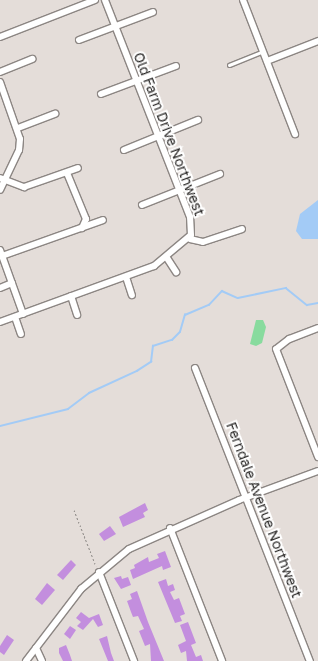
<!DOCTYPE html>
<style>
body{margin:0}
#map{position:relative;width:318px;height:661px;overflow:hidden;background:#e4ddd9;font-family:"Golos Text",sans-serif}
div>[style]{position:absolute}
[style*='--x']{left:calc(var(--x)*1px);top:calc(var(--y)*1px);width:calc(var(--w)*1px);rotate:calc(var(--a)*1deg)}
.green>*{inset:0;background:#88db9e}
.water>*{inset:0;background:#a3cbf6}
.stream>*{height:1.5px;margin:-0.75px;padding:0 0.75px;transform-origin:0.75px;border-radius:0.75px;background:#a3cbf6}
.building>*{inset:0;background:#c38ede}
.path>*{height:1px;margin-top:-0.5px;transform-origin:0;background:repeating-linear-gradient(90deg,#908c89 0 2px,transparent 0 4px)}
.roads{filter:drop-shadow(1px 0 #8c8683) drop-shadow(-1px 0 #8c8683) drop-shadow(0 1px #8c8683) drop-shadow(0 -1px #8c8683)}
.service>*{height:3px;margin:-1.5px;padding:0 1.5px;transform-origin:1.5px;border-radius:1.5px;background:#fff}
.minor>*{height:6px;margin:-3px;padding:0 3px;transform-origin:3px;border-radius:3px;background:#fff}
span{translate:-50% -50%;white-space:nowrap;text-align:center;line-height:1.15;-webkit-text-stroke:4px #fff;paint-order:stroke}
.street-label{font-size:14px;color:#292726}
</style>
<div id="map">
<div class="green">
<i style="clip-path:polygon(256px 320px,263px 320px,266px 327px,262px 343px,256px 346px,250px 344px)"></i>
</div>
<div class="water">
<i style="clip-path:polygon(318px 200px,318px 239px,302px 239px,296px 231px,300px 214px)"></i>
</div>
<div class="stream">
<i style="--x:0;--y:426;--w:70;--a:-14"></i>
<i style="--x:68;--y:409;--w:26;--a:-37"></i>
<i style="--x:89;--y:393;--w:53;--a:-24.6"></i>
<i style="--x:137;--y:371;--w:17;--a:-33"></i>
<i style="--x:151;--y:362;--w:16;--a:-83"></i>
<i style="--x:153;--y:346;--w:20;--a:-18"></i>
<i style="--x:172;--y:340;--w:11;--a:-45"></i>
<i style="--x:180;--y:332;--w:18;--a:-74"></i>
<i style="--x:185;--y:315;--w:26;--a:-23"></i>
<i style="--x:209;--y:305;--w:19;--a:-47"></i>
<i style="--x:222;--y:291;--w:17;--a:24"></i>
<i style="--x:238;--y:298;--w:49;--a:-11.8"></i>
<i style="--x:286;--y:288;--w:27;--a:39"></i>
<i style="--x:307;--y:305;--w:11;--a:-10"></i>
</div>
<div class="building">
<i style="clip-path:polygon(145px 503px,148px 510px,143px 513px,145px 517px,123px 527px,119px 517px)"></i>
<i style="clip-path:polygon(110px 526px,116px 534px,104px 541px,99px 534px)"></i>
<i style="clip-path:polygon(165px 551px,171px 567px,163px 570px,162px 566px,133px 579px,130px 570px,135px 568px,134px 565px,148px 557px,149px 562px,159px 558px,157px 554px)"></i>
<i style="clip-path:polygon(71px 560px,76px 565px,63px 580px,57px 575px)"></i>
<i style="clip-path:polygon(121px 576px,122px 579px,128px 577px,131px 585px,121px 589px,114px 578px)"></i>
<i style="clip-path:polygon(166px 579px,168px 586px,173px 584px,175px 590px,170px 592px,174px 600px,179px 598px,185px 614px,180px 616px,182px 621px,175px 623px,158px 582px)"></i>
<i style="clip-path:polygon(47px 583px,55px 590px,42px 605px,35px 599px)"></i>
<i style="clip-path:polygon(137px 591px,148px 622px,164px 661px,151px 661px,150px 644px,145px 646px,139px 631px,144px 629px,138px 616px,133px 617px,131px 612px,127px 601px,132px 599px,130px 594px)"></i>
<i style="clip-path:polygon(81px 612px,89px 618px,99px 614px,103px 625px,98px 627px,93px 619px,83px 630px,77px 626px,81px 622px,76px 618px)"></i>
<i style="clip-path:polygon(188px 622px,196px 643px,191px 645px,196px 657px,201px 655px,203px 661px,187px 661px,186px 651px,181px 653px,178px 645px,186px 641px,180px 625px)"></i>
<i style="clip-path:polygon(70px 626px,76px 630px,70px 639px,64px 634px)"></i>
<i style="clip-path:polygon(7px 635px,14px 640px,4px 655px,0 652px,0 646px)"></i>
<i style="clip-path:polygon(107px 636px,111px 653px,114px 661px,108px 661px,99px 639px)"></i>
<i style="clip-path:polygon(66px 645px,70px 655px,72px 661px,63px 661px,59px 653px,59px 648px)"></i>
</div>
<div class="path">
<i style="--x:74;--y:510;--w:60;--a:68.6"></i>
</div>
<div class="roads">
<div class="service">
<i style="--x:229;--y:65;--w:35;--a:-22"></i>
</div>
<div class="minor">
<i style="--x:243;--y:0;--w:144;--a:68.8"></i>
<i style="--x:0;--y:37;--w:102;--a:-21.3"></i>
<i style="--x:79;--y:40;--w:79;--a:-20.7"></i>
<i style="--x:267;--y:61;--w:55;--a:-21.4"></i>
<i style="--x:0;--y:72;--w:35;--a:-22"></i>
<i style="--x:0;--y:82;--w:60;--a:70.7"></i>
<i style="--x:20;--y:139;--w:11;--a:95"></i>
<i style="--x:19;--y:150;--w:44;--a:115.4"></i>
<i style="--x:101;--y:94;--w:80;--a:-20.5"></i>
<i style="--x:18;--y:128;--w:40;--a:-21"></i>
<i style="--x:124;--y:150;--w:80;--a:-22.1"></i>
<i style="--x:67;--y:173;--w:50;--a:67.6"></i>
<i style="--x:86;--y:219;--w:10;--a:114"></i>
<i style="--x:0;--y:178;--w:26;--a:21"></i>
<i style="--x:24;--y:187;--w:57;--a:-19.4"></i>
<i style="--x:142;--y:205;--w:84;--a:-21.7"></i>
<i style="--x:190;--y:239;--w:13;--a:13"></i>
<i style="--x:203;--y:242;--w:41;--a:-18.4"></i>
<i style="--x:0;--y:250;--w:68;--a:70.2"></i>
<i style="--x:2;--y:256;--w:107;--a:-19.6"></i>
<i style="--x:167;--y:258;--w:17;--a:57"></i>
<i style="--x:126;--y:277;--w:19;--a:72"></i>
<i style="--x:0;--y:288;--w:13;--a:-23"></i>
<i style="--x:71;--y:296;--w:20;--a:72"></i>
<i style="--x:15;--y:317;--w:18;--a:71"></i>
<i style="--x:0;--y:322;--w:164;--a:-20"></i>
<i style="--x:154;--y:266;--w:48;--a:-40"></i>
<i style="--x:191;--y:235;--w:18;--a:-93"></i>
<i style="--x:190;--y:217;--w:233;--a:-111.4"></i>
<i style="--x:318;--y:328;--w:31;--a:159"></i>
<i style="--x:289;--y:339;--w:16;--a:142"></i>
<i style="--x:276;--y:349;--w:116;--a:68.7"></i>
<i style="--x:195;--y:368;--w:315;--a:68.6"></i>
<i style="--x:170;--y:528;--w:143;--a:68.6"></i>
<i style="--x:99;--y:572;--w:96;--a:68.5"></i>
<i style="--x:36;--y:648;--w:14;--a:65"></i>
<i style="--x:26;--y:661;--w:91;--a:-52.6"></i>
<i style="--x:81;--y:589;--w:62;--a:-39.8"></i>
<i style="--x:129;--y:549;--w:120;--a:-24"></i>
<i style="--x:239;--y:500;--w:84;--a:-20.2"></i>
</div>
</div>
<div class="street-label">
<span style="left:169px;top:134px;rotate:69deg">Old Farm Drive Northwest</span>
<span style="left:264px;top:510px;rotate:69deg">Ferndale Avenue Northwest</span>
</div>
</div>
